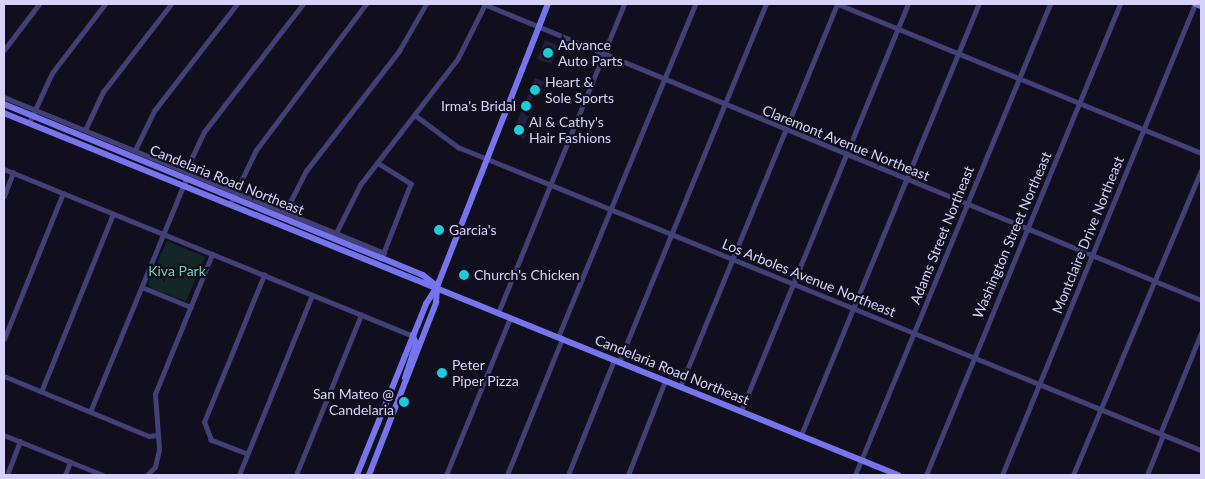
<!DOCTYPE html>
<style>
body{margin:0}
#map{position:relative;width:1205px;height:479px;overflow:hidden;background:#110f1e;font-family:Lato,sans-serif}
div>[style]{position:absolute}
[style*='--x']{left:calc(var(--x)*1px);top:calc(var(--y)*1px);width:calc(var(--w)*1px);rotate:calc(var(--a)*1deg)}
.green>*{inset:0;background:#132726}
.building>*{inset:0;background:#231e3c}
.minor>*{height:4.5px;margin:-2.25px;padding:0 2.25px;transform-origin:2.25px;border-radius:2.25px;background:#414077}
.secondary>*{height:5.5px;margin:-2.75px;padding:0 2.75px;transform-origin:2.75px;border-radius:2.75px;background:#7675ed}
.dots>*{width:14px;height:14px;translate:-50% -50%;box-sizing:border-box;border:2px solid #110f1e;border-radius:50%}
span{translate:-50% -50%;white-space:nowrap;text-align:center;line-height:1.15;-webkit-text-stroke:4.5px #110f1e;paint-order:stroke}
.poi-label{font-size:14px;color:#d6d2f9}
.left{translate:0 -50%;text-align:left}
.right{translate:-100% -50%;text-align:right}
.street-label{font-size:14px;color:#d6d2f9}
.park-label{font-size:14px;color:#68cfb3}
.frame{position:absolute;inset:0;border:5px solid #d6d2f9;pointer-events:none}
</style>
<div id="map">
<div class="green">
<i style="clip-path:polygon(167px 241px,205px 257px,186px 301px,152px 289px,148px 283px)"></i>
</div>
<div class="building">
<i style="clip-path:polygon(545px 40px,559px 46px,551px 64px,537px 59px)"></i>
<i style="clip-path:polygon(535px 78px,546px 82px,534px 94px,525px 115px,529px 116px,522px 133px,526px 135px,524px 139px,512px 134px)"></i>
</div>
<div class="minor">
<i style="--x:484;--y:4;--w:776;--a:22.43"></i>
<i style="--x:838;--y:4;--w:392;--a:22.3"></i>
<i style="--x:4;--y:50;--w:58;--a:-52.7"></i>
<i style="--x:4;--y:97;--w:411;--a:22.3"></i>
<i style="--x:415;--y:115;--w:54;--a:36.7"></i>
<i style="--x:458;--y:147;--w:802;--a:22.19"></i>
<i style="--x:29;--y:123;--w:55;--a:-65.3"></i>
<i style="--x:52;--y:73;--w:87;--a:-52.5"></i>
<i style="--x:85;--y:130;--w:42;--a:-64.7"></i>
<i style="--x:103;--y:92;--w:111;--a:-52.3"></i>
<i style="--x:135;--y:150;--w:43;--a:-64"></i>
<i style="--x:154;--y:111;--w:135;--a:-52.2"></i>
<i style="--x:378;--y:163;--w:39;--a:32"></i>
<i style="--x:411;--y:184;--w:76;--a:111.5"></i>
<i style="--x:4;--y:169;--w:442;--a:22.2"></i>
<i style="--x:186;--y:170;--w:42;--a:-64.7"></i>
<i style="--x:204;--y:132;--w:162;--a:-52.3"></i>
<i style="--x:4;--y:196;--w:25;--a:-69"></i>
<i style="--x:230;--y:204;--w:60;--a:-64.3"></i>
<i style="--x:256;--y:150;--w:183;--a:-53"></i>
<i style="--x:285;--y:212;--w:46;--a:-62.9"></i>
<i style="--x:306;--y:171;--w:152;--a:-52.2"></i>
<i style="--x:399;--y:51;--w:54;--a:-60.1"></i>
<i style="--x:336;--y:233;--w:54;--a:-63.4"></i>
<i style="--x:360;--y:185;--w:160;--a:-52.3"></i>
<i style="--x:458;--y:58;--w:60;--a:-63.4"></i>
<i style="--x:142;--y:287;--w:53;--a:22.2"></i>
<i style="--x:498;--y:313;--w:334;--a:-67.8"></i>
<i style="--x:558;--y:337;--w:360;--a:-67.6"></i>
<i style="--x:4;--y:339;--w:157;--a:-68"></i>
<i style="--x:619;--y:362;--w:387;--a:-67.7"></i>
<i style="--x:4;--y:376;--w:157;--a:22.5"></i>
<i style="--x:149;--y:436;--w:8;--a:-7"></i>
<i style="--x:680;--y:387;--w:414;--a:-67.7"></i>
<i style="--x:41;--y:392;--w:192;--a:-68"></i>
<i style="--x:741;--y:411;--w:440;--a:-67.7"></i>
<i style="--x:90;--y:412;--w:254;--a:-67.6"></i>
<i style="--x:1160;--y:434;--w:109;--a:-67.9"></i>
<i style="--x:4;--y:435;--w:107;--a:22"></i>
<i style="--x:801;--y:435;--w:466;--a:-67.6"></i>
<i style="--x:247;--y:454;--w:39;--a:-159"></i>
<i style="--x:211;--y:440;--w:19;--a:-111"></i>
<i style="--x:204;--y:422;--w:159;--a:-67.8"></i>
<i style="--x:7;--y:475;--w:36;--a:-69"></i>
<i style="--x:65;--y:475;--w:14;--a:-69"></i>
<i style="--x:147;--y:475;--w:11;--a:-45"></i>
<i style="--x:155;--y:467;--w:18;--a:-77"></i>
<i style="--x:159;--y:449;--w:55;--a:-94.2"></i>
<i style="--x:155;--y:394;--w:151;--a:-67.8"></i>
<i style="--x:239;--y:475;--w:194;--a:-67.9"></i>
<i style="--x:296;--y:475;--w:173;--a:-67.9"></i>
<i style="--x:446;--y:475;--w:170;--a:-67.8"></i>
<i style="--x:507;--y:475;--w:147;--a:-68"></i>
<i style="--x:568;--y:475;--w:124;--a:-68.2"></i>
<i style="--x:628;--y:475;--w:101;--a:-68.5"></i>
<i style="--x:855;--y:475;--w:510;--a:-67.51"></i>
<i style="--x:926;--y:475;--w:509;--a:-67.61"></i>
<i style="--x:1002;--y:475;--w:509;--a:-67.72"></i>
<i style="--x:1073;--y:475;--w:330;--a:-67.2"></i>
<i style="--x:1147;--y:475;--w:43;--a:-68.2"></i>
</div>
<div class="secondary">
<i style="--x:1196;--y:4;--w:5;--a:22"></i>
<i style="--x:4;--y:104;--w:408;--a:22.2"></i>
<i style="--x:382;--y:258;--w:44;--a:22.5"></i>
<i style="--x:423;--y:275;--w:16;--a:38"></i>
<i style="--x:4;--y:113;--w:965;--a:22.04"></i>
<i style="--x:405;--y:378;--w:36;--a:-72"></i>
<i style="--x:416;--y:344;--w:9;--a:-111"></i>
<i style="--x:357;--y:475;--w:184;--a:-68"></i>
<i style="--x:426;--y:304;--w:20;--a:-57"></i>
<i style="--x:437;--y:287;--w:304;--a:-68.6"></i>
<i style="--x:369;--y:475;--w:185;--a:-68.7"></i>
<i style="--x:436;--y:303;--w:14;--a:-86"></i>
</div>
<div class="dots">
<i style="left:548px;top:53px;background:#1dcbda"></i>
<i style="left:535px;top:90px;background:#1dcbda"></i>
<i style="left:526px;top:106px;background:#1dcbda"></i>
<i style="left:519px;top:130px;background:#1dcbda"></i>
<i style="left:439px;top:230px;background:#1dcbda"></i>
<i style="left:464px;top:275px;background:#1dcbda"></i>
<i style="left:442px;top:373px;background:#1dcbda"></i>
<i style="left:404px;top:402px;background:#1dcbda"></i>
</div>
<div class="poi-label">
<span class="left" style="left:558px;top:53px">Advance<br>Auto Parts</span>
<span class="left" style="left:545px;top:90px">Heart &amp;<br>Sole Sports</span>
<span class="right" style="left:516px;top:106px">Irma's Bridal</span>
<span class="left" style="left:529px;top:130px">Al &amp; Cathy's<br>Hair Fashions</span>
<span class="left" style="left:449px;top:230px">Garcia's</span>
<span class="left" style="left:474px;top:275px">Church's Chicken</span>
<span class="left" style="left:452px;top:373px">Peter<br>Piper Pizza</span>
<span class="right" style="left:394px;top:402px">San Mateo @<br>Candelaria</span>
</div>
<div class="street-label">
<span style="left:846px;top:143px;rotate:22deg">Claremont Avenue Northeast</span>
<span style="left:227px;top:180px;rotate:22deg">Candelaria Road Northeast</span>
<span style="left:942px;top:235px;rotate:-68deg">Adams Street Northeast</span>
<span style="left:1012px;top:235px;rotate:-67deg">Washington Street Northeast</span>
<span style="left:1088px;top:235px;rotate:-68deg">Montclaire Drive Northeast</span>
<span style="left:809px;top:278px;rotate:22deg">Los Arboles Avenue Northeast</span>
<span style="left:672px;top:370px;rotate:22deg">Candelaria Road Northeast</span>
</div>
<div class="park-label">
<span style="left:177px;top:271px">Kiva Park</span>
</div>
<div class="frame"></div>
</div>
